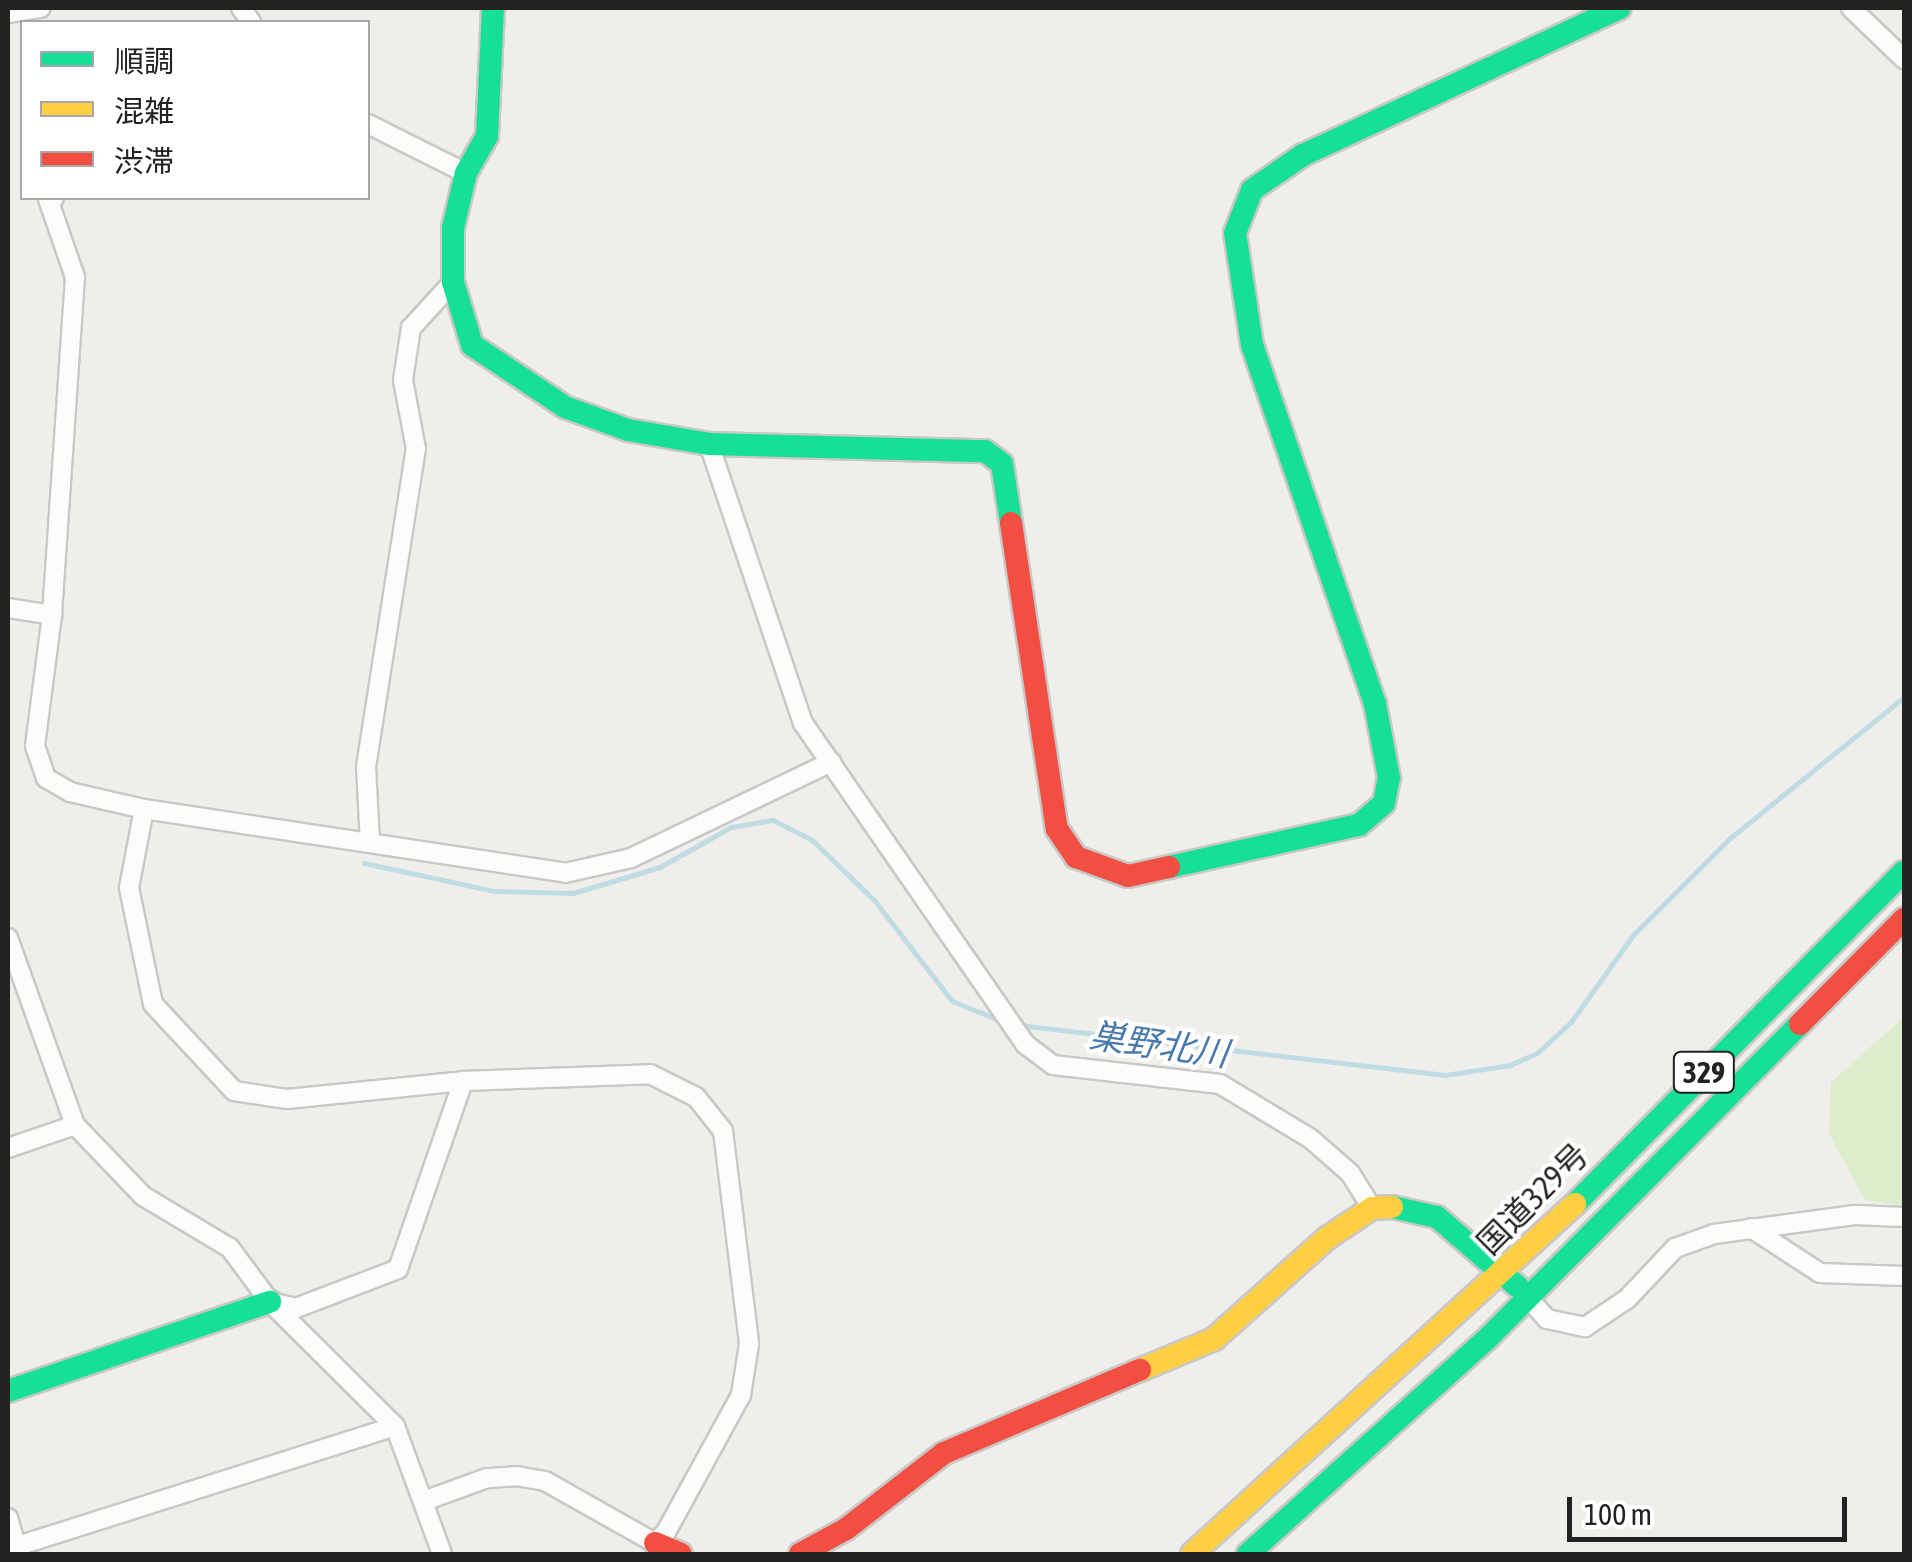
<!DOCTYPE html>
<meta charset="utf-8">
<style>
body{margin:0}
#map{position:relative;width:1912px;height:1562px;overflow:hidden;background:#f0eeeb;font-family:"Asap Condensed","Noto Sans JP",sans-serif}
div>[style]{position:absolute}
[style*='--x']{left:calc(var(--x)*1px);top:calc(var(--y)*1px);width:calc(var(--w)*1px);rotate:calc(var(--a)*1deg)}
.grass>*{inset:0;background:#ddeccb}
.stream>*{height:5px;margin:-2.5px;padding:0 2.5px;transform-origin:2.5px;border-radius:2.5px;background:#bfdbe3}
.roads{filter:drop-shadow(2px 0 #c9c8c7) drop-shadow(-2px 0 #c9c8c7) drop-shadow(0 2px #c9c8c7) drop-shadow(0 -2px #c9c8c7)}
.street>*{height:18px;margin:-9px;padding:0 9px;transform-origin:9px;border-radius:9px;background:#fdfcfc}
.fast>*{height:22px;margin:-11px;padding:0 11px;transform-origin:11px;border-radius:11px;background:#16e098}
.slow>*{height:22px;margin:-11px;padding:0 11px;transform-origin:11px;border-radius:11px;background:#ffcf43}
.jam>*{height:22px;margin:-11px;padding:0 11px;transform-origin:11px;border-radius:11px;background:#f24e42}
span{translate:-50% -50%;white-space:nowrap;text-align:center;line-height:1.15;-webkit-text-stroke:8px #fff;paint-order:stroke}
.shield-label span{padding:2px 8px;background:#fff;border:2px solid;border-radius:8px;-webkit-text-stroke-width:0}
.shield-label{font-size:30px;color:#222;font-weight:700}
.street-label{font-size:32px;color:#222}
.water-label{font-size:35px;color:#4a7aab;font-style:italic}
.frame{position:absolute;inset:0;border:10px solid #222;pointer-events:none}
.legend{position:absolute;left:20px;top:20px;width:350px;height:180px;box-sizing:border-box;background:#fff;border:2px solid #a7a7a7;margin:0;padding:12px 18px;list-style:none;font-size:30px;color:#222}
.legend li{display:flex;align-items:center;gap:20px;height:50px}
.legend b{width:50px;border:2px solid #a7a7a7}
.scale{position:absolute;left:1567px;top:1497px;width:280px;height:45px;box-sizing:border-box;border:5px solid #222;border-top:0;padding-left:12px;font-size:30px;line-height:35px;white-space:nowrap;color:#222;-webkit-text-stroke:8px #fff;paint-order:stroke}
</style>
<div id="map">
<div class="grass">
<i style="clip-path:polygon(1904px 1017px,1904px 1206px,1865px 1200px,1829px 1134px,1831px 1082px)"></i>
</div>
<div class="stream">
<i style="--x:364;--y:863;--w:134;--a:12.1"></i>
<i style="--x:495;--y:891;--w:78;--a:1.5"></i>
<i style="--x:573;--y:893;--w:91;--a:-16.6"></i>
<i style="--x:660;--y:867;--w:81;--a:-29.4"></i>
<i style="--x:731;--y:827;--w:43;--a:-9.5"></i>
<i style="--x:773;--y:820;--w:44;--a:27.1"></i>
<i style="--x:812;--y:840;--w:86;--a:44.1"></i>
<i style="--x:874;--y:900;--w:128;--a:52.3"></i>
<i style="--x:952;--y:1001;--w:56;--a:22"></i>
<i style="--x:1019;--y:1025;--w:429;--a:6.7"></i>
<i style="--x:1445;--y:1075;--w:66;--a:-8.7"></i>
<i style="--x:1510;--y:1065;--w:30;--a:-24"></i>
<i style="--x:1537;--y:1053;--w:46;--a:-42.4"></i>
<i style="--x:1571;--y:1022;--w:107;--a:-54.5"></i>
<i style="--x:1633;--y:935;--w:137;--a:-45"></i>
<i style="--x:1730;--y:838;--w:224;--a:-39"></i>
</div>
<div class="roads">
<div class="street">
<i style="--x:241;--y:8;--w:17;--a:54"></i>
<i style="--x:1851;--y:8;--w:74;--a:43.9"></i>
<i style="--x:8;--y:13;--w:33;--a:-9"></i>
<i style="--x:368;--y:124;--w:110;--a:26.6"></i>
<i style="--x:54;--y:198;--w:6;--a:171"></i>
<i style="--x:48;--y:199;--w:83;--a:70.9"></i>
<i style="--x:75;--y:277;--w:339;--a:93.9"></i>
<i style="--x:52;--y:615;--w:132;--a:97.4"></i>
<i style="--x:35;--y:746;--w:34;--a:71"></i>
<i style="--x:46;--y:778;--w:28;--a:30"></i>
<i style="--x:70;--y:792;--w:76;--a:12.9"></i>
<i style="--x:144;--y:809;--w:426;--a:8.6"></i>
<i style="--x:565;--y:873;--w:68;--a:-12.8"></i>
<i style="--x:631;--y:858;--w:222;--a:-25.6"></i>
<i style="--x:709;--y:444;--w:294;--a:71.4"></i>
<i style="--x:803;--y:723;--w:390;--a:55.3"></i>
<i style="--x:1025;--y:1044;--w:35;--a:37"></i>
<i style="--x:1053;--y:1065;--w:168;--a:6.5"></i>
<i style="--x:1220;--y:1084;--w:106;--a:31.1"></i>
<i style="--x:1311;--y:1139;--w:52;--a:41.1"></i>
<i style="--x:1350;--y:1173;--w:41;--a:57.8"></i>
<i style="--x:8;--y:608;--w:45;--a:9"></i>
<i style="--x:144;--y:809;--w:80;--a:100.8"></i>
<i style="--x:129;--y:888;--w:118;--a:78.3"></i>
<i style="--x:153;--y:1004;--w:119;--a:47"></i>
<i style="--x:234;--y:1091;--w:54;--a:8.6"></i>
<i style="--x:287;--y:1099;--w:177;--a:-5.8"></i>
<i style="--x:463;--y:1081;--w:187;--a:-2.1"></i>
<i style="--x:650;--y:1074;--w:51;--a:26.6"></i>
<i style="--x:696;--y:1097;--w:43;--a:51.5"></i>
<i style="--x:723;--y:1131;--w:215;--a:83"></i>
<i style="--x:749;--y:1344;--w:52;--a:98.9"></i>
<i style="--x:741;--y:1395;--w:156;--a:118.7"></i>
<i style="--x:666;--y:1532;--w:16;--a:135"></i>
<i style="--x:655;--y:1543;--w:126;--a:-150.6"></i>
<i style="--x:545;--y:1481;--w:27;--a:-170"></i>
<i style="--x:518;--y:1476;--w:31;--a:176"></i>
<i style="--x:487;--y:1478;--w:67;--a:159.9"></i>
<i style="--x:370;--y:843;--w:76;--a:-93"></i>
<i style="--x:366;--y:767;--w:322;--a:-81.1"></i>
<i style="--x:416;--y:449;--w:70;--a:-100.7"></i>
<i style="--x:403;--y:380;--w:53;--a:-81.3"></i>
<i style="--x:411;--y:328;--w:62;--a:-47.6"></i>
<i style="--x:8;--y:938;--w:199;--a:70.3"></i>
<i style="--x:75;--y:1125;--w:98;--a:46.2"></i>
<i style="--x:143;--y:1196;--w:101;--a:30.9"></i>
<i style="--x:230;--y:1248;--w:67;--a:53.5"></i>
<i style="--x:270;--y:1302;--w:176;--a:44.8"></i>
<i style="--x:395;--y:1426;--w:136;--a:69.8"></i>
<i style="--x:8;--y:1148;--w:71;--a:-18.9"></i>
<i style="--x:1751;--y:1228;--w:82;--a:33.1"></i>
<i style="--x:1820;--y:1273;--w:84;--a:2"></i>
<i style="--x:1528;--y:1298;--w:28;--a:48"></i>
<i style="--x:1547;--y:1319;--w:39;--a:12"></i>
<i style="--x:1585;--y:1327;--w:50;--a:-33.7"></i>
<i style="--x:1627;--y:1299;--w:70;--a:-46.7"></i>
<i style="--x:1675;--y:1248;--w:41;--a:-19.7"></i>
<i style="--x:1714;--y:1234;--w:142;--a:-7.7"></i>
<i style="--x:1855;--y:1215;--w:49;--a:2.3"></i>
<i style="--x:270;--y:1302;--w:27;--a:13"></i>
<i style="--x:296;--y:1308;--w:109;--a:-20.9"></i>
<i style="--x:398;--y:1269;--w:199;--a:-70.9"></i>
<i style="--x:8;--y:1518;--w:29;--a:74"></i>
<i style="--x:8;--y:1549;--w:406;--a:-17.6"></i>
</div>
<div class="fast">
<i style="--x:493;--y:8;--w:128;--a:92.7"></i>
<i style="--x:487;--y:136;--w:43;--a:119.6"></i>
<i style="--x:466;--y:173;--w:57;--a:103.3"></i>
<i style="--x:453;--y:228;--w:54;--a:90"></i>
<i style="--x:453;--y:282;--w:66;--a:73.2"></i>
<i style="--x:472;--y:345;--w:112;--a:33.7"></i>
<i style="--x:565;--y:407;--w:67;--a:20.1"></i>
<i style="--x:628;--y:430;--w:82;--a:9.8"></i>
<i style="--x:709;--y:444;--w:276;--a:1.5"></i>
<i style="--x:985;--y:451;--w:21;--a:37"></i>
<i style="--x:1002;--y:464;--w:60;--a:81.3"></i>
<i style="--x:1169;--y:867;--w:195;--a:-12.5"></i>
<i style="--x:1359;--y:825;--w:33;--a:-41"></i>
<i style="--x:1384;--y:803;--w:25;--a:-79"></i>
<i style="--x:1389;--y:778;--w:75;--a:-100.7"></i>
<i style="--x:1375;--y:704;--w:379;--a:-108.9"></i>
<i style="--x:1252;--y:345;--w:113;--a:-98.6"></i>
<i style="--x:1235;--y:233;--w:46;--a:-68.4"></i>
<i style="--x:1252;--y:190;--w:62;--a:-34.5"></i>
<i style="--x:1303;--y:155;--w:349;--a:-24.9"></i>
<i style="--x:1575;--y:1204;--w:467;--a:-45.3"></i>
<i style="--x:1392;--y:1207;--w:46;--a:12.5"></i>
<i style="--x:1437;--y:1217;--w:107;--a:40.8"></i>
<i style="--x:8;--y:1391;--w:277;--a:-18.8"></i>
<i style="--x:1248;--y:1554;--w:321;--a:-42"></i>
<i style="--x:1487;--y:1339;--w:444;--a:-45.2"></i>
</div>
<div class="slow">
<i style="--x:1140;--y:1370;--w:80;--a:-22.7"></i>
<i style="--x:1214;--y:1339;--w:152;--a:-41.8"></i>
<i style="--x:1327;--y:1238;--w:54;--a:-33.7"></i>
<i style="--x:1372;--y:1208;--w:20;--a:-3"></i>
<i style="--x:1192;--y:1554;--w:519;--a:-42.42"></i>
</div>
<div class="jam">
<i style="--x:1011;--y:523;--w:309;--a:81.5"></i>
<i style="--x:1057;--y:829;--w:34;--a:56"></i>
<i style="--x:1076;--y:857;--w:55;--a:20.1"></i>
<i style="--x:1128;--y:876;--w:42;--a:-12.4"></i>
<i style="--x:1800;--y:1024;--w:148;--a:-45.3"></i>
<i style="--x:655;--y:1543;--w:28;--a:23"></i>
<i style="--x:800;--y:1554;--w:52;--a:-28.5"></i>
<i style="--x:846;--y:1529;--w:124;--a:-37.8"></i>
<i style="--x:944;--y:1453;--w:213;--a:-23"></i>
</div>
</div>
<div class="shield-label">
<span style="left:1704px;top:1072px">329</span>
</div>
<div class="street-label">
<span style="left:1533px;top:1199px;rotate:-45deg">国道329号</span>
</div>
<div class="water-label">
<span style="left:1159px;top:1044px;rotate:8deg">巣野北川</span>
</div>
<div class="frame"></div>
<ul class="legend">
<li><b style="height:12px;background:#16e098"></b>順調</li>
<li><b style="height:12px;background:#ffcf43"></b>混雑</li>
<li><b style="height:12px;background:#f24e42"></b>渋滞</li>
</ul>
<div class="scale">100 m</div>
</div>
